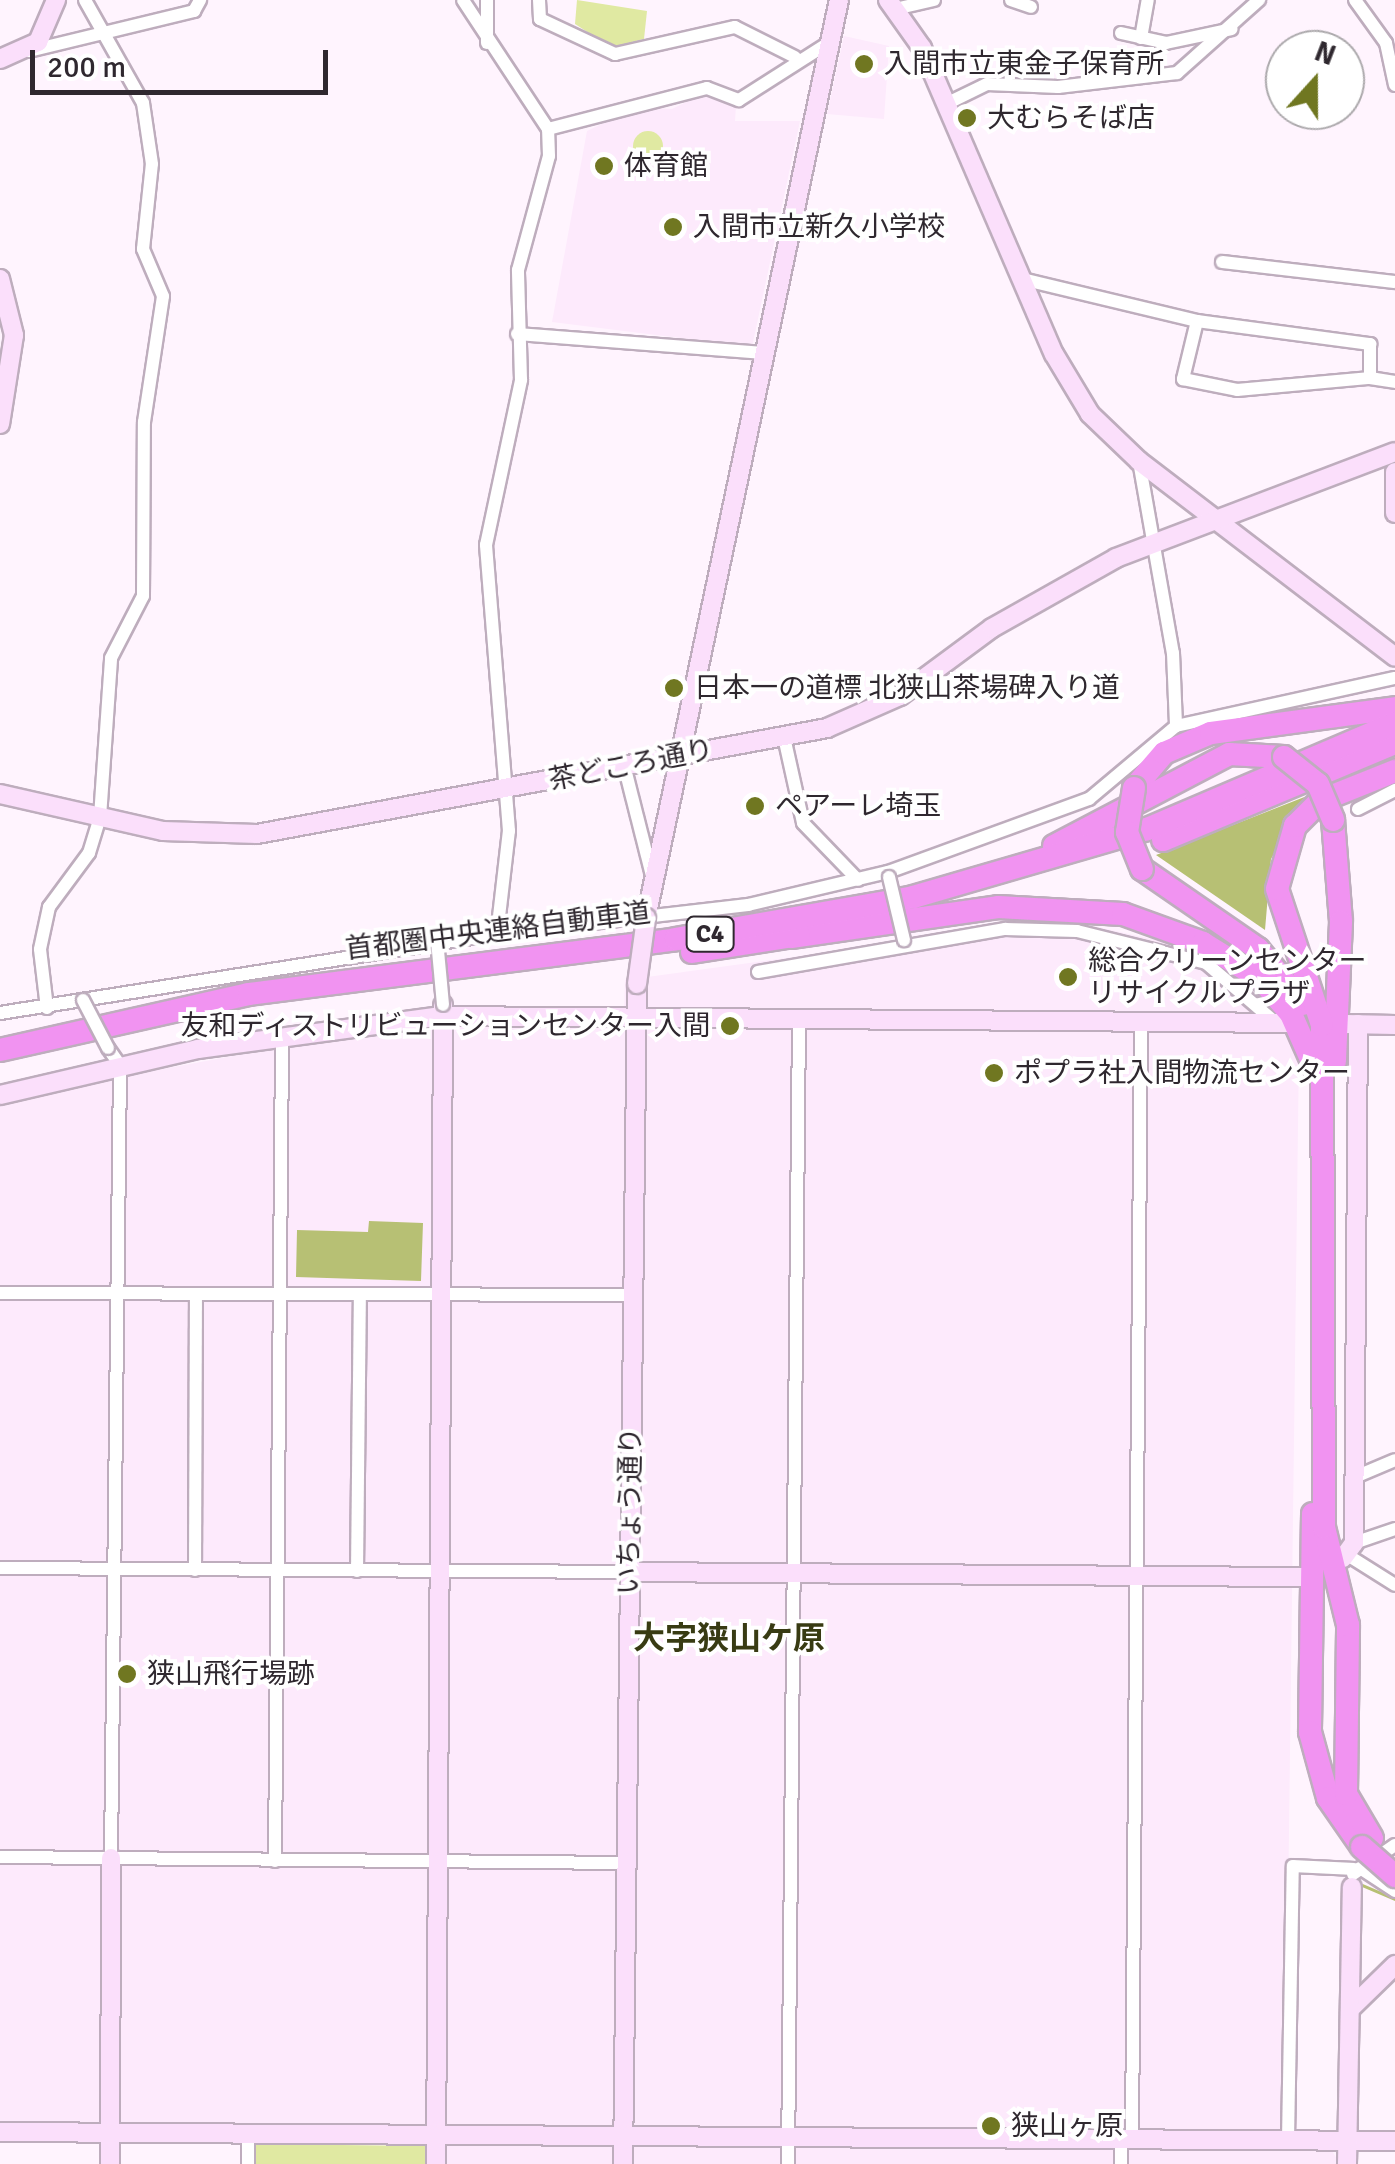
<!DOCTYPE html>
<meta charset="utf-8">
<style>
body{margin:0}
#map{position:relative;width:1395px;height:2164px;overflow:hidden;background:#fff4fe;font-family:Signika,"Noto Sans JP",sans-serif}
div>[style]{position:absolute}
[style*='--x']{left:calc(var(--x)*1px);top:calc(var(--y)*1px);width:calc(var(--w)*1px);rotate:calc(var(--a)*1deg)}
.built>*{inset:0;background:#fdeafc}
.green>*{inset:0;background:#e0e9a2}
.round{border-radius:50%}
.water>*{inset:0;background:#b7c074}
.stream>*{height:2.5px;margin:-1.25px;padding:0 1.25px;transform-origin:1.25px;border-radius:1.25px;background:#b7c074}
.roads{filter:drop-shadow(2px 0 #beadbd) drop-shadow(-2px 0 #beadbd) drop-shadow(0 2px #beadbd) drop-shadow(0 -2px #beadbd)}
.street>*{height:12px;margin:-6px;padding:0 6px;transform-origin:6px;border-radius:6px;background:#fff}
.secondary>*{height:18px;margin:-9px;padding:0 9px;transform-origin:9px;border-radius:9px;background:#fbdffb}
.highway>*{height:22px;margin:-11px;padding:0 11px;transform-origin:11px;border-radius:11px;background:#f193f1}
.bridges{filter:drop-shadow(2px 0 #beadbd) drop-shadow(-2px 0 #beadbd) drop-shadow(0 2px #beadbd) drop-shadow(0 -2px #beadbd)}
.street-bridge>*{height:12px;margin:-6px;padding:0 6px;transform-origin:6px;border-radius:6px;background:#fff}
.secondary-bridge>*{height:18px;margin:-9px;padding:0 9px;transform-origin:9px;border-radius:9px;background:#fbdffb}
.highway-bridge>*{height:22px;margin:-11px;padding:0 11px;transform-origin:11px;border-radius:11px;background:#f193f1}
.dots>*{width:28px;height:28px;translate:-50% -50%;box-sizing:border-box;border:5px solid #fff;border-radius:50%}
span{translate:-50% -50%;white-space:nowrap;text-align:center;line-height:1.15;-webkit-text-stroke:8px #fff;paint-order:stroke}
.shield-label span{padding:2px 8px;background:#fff;border:2px solid;border-radius:8px;-webkit-text-stroke-width:0}
.shield-label{font-size:25px;color:#2f282f;font-weight:700}
.poi-label{font-size:28px;color:#2f282f}
.left{translate:0 -50%;text-align:left}
.right{translate:-100% -50%;text-align:right}
.street-label{font-size:28px;color:#2f282f}
.quarter-label{font-size:32px;color:#383b13;font-weight:700}
.north{position:absolute;left:1265px;top:30px;width:100px;height:100px;box-sizing:border-box;background:#fff;border:2px solid #aca9ac;border-radius:50%;rotate:21deg;font-size:28px;font-weight:700;line-height:40px;text-align:center;color:#2f282f}
.north::after{content:'';display:block;margin:auto;width:35px;height:45px;background:#707721;clip-path:polygon(50% 0,100% 100%,50% 72%,0 100%)}
.scale{position:absolute;left:30px;top:50px;width:298px;height:45px;box-sizing:border-box;border:5px solid #2f282f;border-top:0;padding-left:12px;font-size:30px;line-height:35px;white-space:nowrap;color:#2f282f;-webkit-text-stroke:8px #fff;paint-order:stroke}
</style>
<div id="map">
<div class="built">
<i style="clip-path:polygon(844px 36px,889px 46px,884px 119px,827px 114px)"></i>
<i style="clip-path:polygon(704px 93px,736px 106px,735px 121px,800px 121px,752px 347px,552px 322px,587px 131px,637px 107px,672px 109px)"></i>
<i style="clip-path:polygon(1065px 920px,1184px 946px,1233px 972px,1299px 1048px,1285px 2145px,1331px 2149px,1340px 2164px,442px 2164px,442px 2127px,0 2121px,0 1099px,444px 1017px,624px 1021px,625px 980px)"></i>
</div>
<div class="green">
<i style="clip-path:polygon(577px 0,647px 11px,644px 39px,611px 47px,575px 24px)"></i>
<i class="round" style="left:633px;top:131px;width:30px;height:30px"></i>
<i style="clip-path:polygon(255px 2144px,428px 2146px,427px 2164px,255px 2164px)"></i>
</div>
<div class="water">
<i style="clip-path:polygon(1307px 796px,1271px 859px,1265px 930px,1156px 855px)"></i>
<i style="clip-path:polygon(369px 1221px,423px 1223px,421px 1281px,296px 1277px,297px 1230px,368px 1232px)"></i>
</div>
<div class="stream">
<i style="--x:1362;--y:1885;--w:36;--a:23"></i>
</div>
<div class="roads">
<div class="street">
<i style="--x:487;--y:0;--w:43;--a:90"></i>
<i style="--x:539;--y:0;--w:19;--a:87"></i>
<i style="--x:540;--y:19;--w:83;--a:25"></i>
<i style="--x:615;--y:54;--w:123;--a:-12.7"></i>
<i style="--x:735;--y:27;--w:67;--a:26.6"></i>
<i style="--x:1011;--y:0;--w:21;--a:19"></i>
<i style="--x:1355;--y:0;--w:53;--a:54.2"></i>
<i style="--x:1386;--y:43;--w:43;--a:77.9"></i>
<i style="--x:895;--y:9;--w:40;--a:-13"></i>
<i style="--x:1121;--y:33;--w:46;--a:12.5"></i>
<i style="--x:1166;--y:43;--w:67;--a:-12"></i>
<i style="--x:1141;--y:38;--w:39;--a:-80"></i>
<i style="--x:29;--y:51;--w:170;--a:-13.6"></i>
<i style="--x:194;--y:11;--w:13;--a:-61"></i>
<i style="--x:948;--y:103;--w:43;--a:-26"></i>
<i style="--x:987;--y:84;--w:71;--a:2.4"></i>
<i style="--x:1058;--y:87;--w:120;--a:-6.7"></i>
<i style="--x:1177;--y:73;--w:110;--a:-41.7"></i>
<i style="--x:548;--y:129;--w:164;--a:-14.5"></i>
<i style="--x:707;--y:88;--w:34;--a:21"></i>
<i style="--x:739;--y:100;--w:108;--a:-32.5"></i>
<i style="--x:1222;--y:262;--w:174;--a:6.6"></i>
<i style="--x:1022;--y:279;--w:180;--a:13.5"></i>
<i style="--x:1197;--y:321;--w:175;--a:7.6"></i>
<i style="--x:1370;--y:344;--w:34;--a:90"></i>
<i style="--x:1370;--y:378;--w:25;--a:9"></i>
<i style="--x:1197;--y:321;--w:60;--a:103.6"></i>
<i style="--x:1183;--y:379;--w:55;--a:11.5"></i>
<i style="--x:1237;--y:390;--w:134;--a:-5.2"></i>
<i style="--x:517;--y:334;--w:248;--a:4.4"></i>
<i style="--x:1139;--y:461;--w:195;--a:80"></i>
<i style="--x:1173;--y:653;--w:73;--a:87.6"></i>
<i style="--x:784;--y:737;--w:88;--a:77.5"></i>
<i style="--x:803;--y:823;--w:79;--a:46"></i>
<i style="--x:624;--y:765;--w:114;--a:75.8"></i>
<i style="--x:1358;--y:809;--w:42;--a:-27.2"></i>
<i style="--x:497;--y:934;--w:253;--a:-6.6"></i>
<i style="--x:748;--y:905;--w:144;--a:-13.3"></i>
<i style="--x:888;--y:872;--w:214;--a:-20"></i>
<i style="--x:1089;--y:799;--w:114;--a:-40"></i>
<i style="--x:1176;--y:726;--w:224;--a:-12.4"></i>
<i style="--x:758;--y:972;--w:251;--a:-9.9"></i>
<i style="--x:1005;--y:929;--w:72;--a:1.6"></i>
<i style="--x:1077;--y:931;--w:133;--a:13.9"></i>
<i style="--x:1206;--y:963;--w:92;--a:40.6"></i>
<i style="--x:47;--y:1008;--w:59;--a:-96.8"></i>
<i style="--x:40;--y:949;--w:43;--a:-77.9"></i>
<i style="--x:49;--y:907;--w:67;--a:-53.5"></i>
<i style="--x:89;--y:853;--w:38;--a:-73"></i>
<i style="--x:100;--y:817;--w:159;--a:-86"></i>
<i style="--x:111;--y:658;--w:70;--a:-62.7"></i>
<i style="--x:143;--y:596;--w:174;--a:-89.7"></i>
<i style="--x:144;--y:422;--w:127;--a:-81.4"></i>
<i style="--x:163;--y:296;--w:51;--a:-113.1"></i>
<i style="--x:143;--y:249;--w:85;--a:-84"></i>
<i style="--x:152;--y:164;--w:62;--a:-98.4"></i>
<i style="--x:143;--y:103;--w:118;--a:-119.4"></i>
<i style="--x:0;--y:1013;--w:503;--a:-9.03"></i>
<i style="--x:497;--y:934;--w:104;--a:-83.4"></i>
<i style="--x:509;--y:831;--w:287;--a:-94.6"></i>
<i style="--x:486;--y:545;--w:169;--a:-78"></i>
<i style="--x:521;--y:380;--w:110;--a:-91.6"></i>
<i style="--x:518;--y:270;--w:118;--a:-74.8"></i>
<i style="--x:549;--y:156;--w:27;--a:-92"></i>
<i style="--x:548;--y:129;--w:154;--a:-123.4"></i>
<i style="--x:108;--y:1048;--w:21;--a:55"></i>
<i style="--x:120;--y:1065;--w:793;--a:90.65"></i>
<i style="--x:0;--y:1293;--w:632;--a:0.18"></i>
<i style="--x:1355;--y:1477;--w:43;--a:-23"></i>
<i style="--x:1354;--y:1543;--w:43;--a:-18.9"></i>
<i style="--x:1349;--y:1556;--w:54;--a:32.2"></i>
<i style="--x:0;--y:1568;--w:629;--a:0.36"></i>
<i style="--x:195;--y:1570;--w:274;--a:-89.8"></i>
<i style="--x:357;--y:1571;--w:276;--a:-89.4"></i>
<i style="--x:0;--y:1857;--w:627;--a:0.55"></i>
<i style="--x:275;--y:1861;--w:826;--a:-89.51"></i>
<i style="--x:1360;--y:1868;--w:42;--a:33.3"></i>
<i style="--x:1353;--y:1874;--w:51;--a:-34.6"></i>
<i style="--x:1132;--y:2138;--w:1115;--a:-89.54"></i>
<i style="--x:1288;--y:2140;--w:274;--a:-89"></i>
<i style="--x:1293;--y:1866;--w:61;--a:2.8"></i>
<i style="--x:248;--y:2164;--w:32;--a:-90"></i>
<i style="--x:788;--y:2164;--w:1143;--a:-89.45"></i>
<i style="--x:1121;--y:2164;--w:26;--a:-90"></i>
</div>
<div class="secondary">
<i style="--x:888;--y:0;--w:59;--a:54.7"></i>
<i style="--x:922;--y:48;--w:333;--a:66.7"></i>
<i style="--x:1054;--y:354;--w:70;--a:59"></i>
<i style="--x:1090;--y:414;--w:68;--a:43.8"></i>
<i style="--x:1139;--y:461;--w:322;--a:37.4"></i>
<i style="--x:0;--y:59;--w:42;--a:-24.1"></i>
<i style="--x:38;--y:42;--w:46;--a:-66.8"></i>
<i style="--x:0;--y:279;--w:58;--a:76"></i>
<i style="--x:14;--y:335;--w:90;--a:98.9"></i>
<i style="--x:1395;--y:472;--w:41;--a:90"></i>
<i style="--x:0;--y:794;--w:167;--a:12.8"></i>
<i style="--x:163;--y:831;--w:94;--a:1.8"></i>
<i style="--x:257;--y:834;--w:580;--a:-10.53"></i>
<i style="--x:827;--y:728;--w:80;--a:-23.7"></i>
<i style="--x:900;--y:696;--w:114;--a:-36.5"></i>
<i style="--x:992;--y:628;--w:142;--a:-29.4"></i>
<i style="--x:1116;--y:558;--w:298;--a:-20.8"></i>
<i style="--x:646;--y:918;--w:938;--a:-78.13"></i>
<i style="--x:1346;--y:1024;--w:49;--a:1.2"></i>
<i style="--x:0;--y:1095;--w:203;--a:-13.1"></i>
<i style="--x:198;--y:1049;--w:246;--a:-7.7"></i>
<i style="--x:442;--y:1016;--w:845;--a:0.47"></i>
<i style="--x:1343;--y:1558;--w:19;--a:-54"></i>
<i style="--x:1354;--y:1543;--w:519;--a:-89.56"></i>
<i style="--x:629;--y:1572;--w:674;--a:0.43"></i>
<i style="--x:1351;--y:2008;--w:62;--a:-44.3"></i>
<i style="--x:0;--y:2132;--w:1395;--a:0.37"></i>
<i style="--x:110;--y:2164;--w:306;--a:-89.8"></i>
<i style="--x:436;--y:2164;--w:1159;--a:-89.65"></i>
<i style="--x:623;--y:2164;--w:1180;--a:-89.32"></i>
<i style="--x:1347;--y:2164;--w:277;--a:-89"></i>
</div>
<div class="highway">
<i style="--x:1134;--y:788;--w:46;--a:-49.4"></i>
<i style="--x:1164;--y:753;--w:51;--a:-23.1"></i>
<i style="--x:1211;--y:733;--w:186;--a:-7.7"></i>
<i style="--x:1333;--y:820;--w:102;--a:85.5"></i>
<i style="--x:1341;--y:922;--w:139;--a:92.5"></i>
<i style="--x:1163;--y:840;--w:251;--a:-22.7"></i>
<i style="--x:1054;--y:846;--w:198;--a:-27.7"></i>
<i style="--x:1229;--y:754;--w:55;--a:3.1"></i>
<i style="--x:1142;--y:869;--w:141;--a:34.6"></i>
<i style="--x:1258;--y:949;--w:71;--a:50.7"></i>
<i style="--x:791;--y:937;--w:209;--a:-8.2"></i>
<i style="--x:998;--y:907;--w:125;--a:3.2"></i>
<i style="--x:1123;--y:914;--w:85;--a:19.9"></i>
<i style="--x:1203;--y:943;--w:68;--a:31.8"></i>
<i style="--x:1261;--y:979;--w:46;--a:49.4"></i>
<i style="--x:1291;--y:1014;--w:64;--a:66.2"></i>
<i style="--x:692;--y:952;--w:108;--a:-9"></i>
<i style="--x:0;--y:1050;--w:255;--a:-12.7"></i>
<i style="--x:249;--y:994;--w:431;--a:-7.3"></i>
<i style="--x:676;--y:939;--w:241;--a:-10"></i>
<i style="--x:913;--y:897;--w:244;--a:-16.2"></i>
<i style="--x:1147;--y:829;--w:270;--a:-23.1"></i>
<i style="--x:1313;--y:1514;--w:218;--a:90.8"></i>
<i style="--x:1310;--y:1732;--w:68;--a:74.7"></i>
<i style="--x:1328;--y:1798;--w:56;--a:55.2"></i>
<i style="--x:1372;--y:1838;--w:51;--a:-120.6"></i>
<i style="--x:1346;--y:1794;--w:169;--a:-89.3"></i>
<i style="--x:1348;--y:1625;--w:101;--a:-103.8"></i>
<i style="--x:1324;--y:1527;--w:502;--a:-90.23"></i>
<i style="--x:1322;--y:1025;--w:143;--a:-108.3"></i>
<i style="--x:1277;--y:889;--w:66;--a:-74.1"></i>
<i style="--x:1295;--y:826;--w:35;--a:-45"></i>
<i style="--x:1320;--y:801;--w:81;--a:-21.8"></i>
</div>
</div>
<div class="bridges">
<div class="street-bridge">
<i style="--x:889;--y:877;--w:65;--a:76.6"></i>
<i style="--x:437;--y:940;--w:65;--a:84.7"></i>
<i style="--x:83;--y:1000;--w:54;--a:62.5"></i>
</div>
<div class="secondary-bridge">
<i style="--x:637;--y:984;--w:67;--a:-82.2"></i>
</div>
<div class="highway-bridge">
<i style="--x:1284;--y:757;--w:43;--a:38.5"></i>
<i style="--x:1318;--y:784;--w:39;--a:67"></i>
<i style="--x:1134;--y:788;--w:45;--a:99"></i>
<i style="--x:1127;--y:832;--w:40;--a:68"></i>
<i style="--x:1362;--y:1847;--w:44;--a:41.3"></i>
</div>
</div>
<div class="dots">
<i style="left:864px;top:64px;background:#707721"></i>
<i style="left:967px;top:118px;background:#707721"></i>
<i style="left:604px;top:166px;background:#707721"></i>
<i style="left:673px;top:227px;background:#707721"></i>
<i style="left:674px;top:688px;background:#707721"></i>
<i style="left:755px;top:806px;background:#707721"></i>
<i style="left:1068px;top:977px;background:#707721"></i>
<i style="left:730px;top:1026px;background:#707721"></i>
<i style="left:994px;top:1073px;background:#707721"></i>
<i style="left:127px;top:1674px;background:#707721"></i>
<i style="left:991px;top:2126px;background:#707721"></i>
</div>
<div class="shield-label">
<span style="left:710px;top:934px">C4</span>
</div>
<div class="poi-label">
<span class="left" style="left:884px;top:64px">入間市立東金子保育所</span>
<span class="left" style="left:987px;top:118px">大むらそば店</span>
<span class="left" style="left:624px;top:166px">体育館</span>
<span class="left" style="left:693px;top:227px">入間市立新久小学校</span>
<span class="left" style="left:694px;top:688px">日本一の道標 北狭山茶場碑入り道</span>
<span class="left" style="left:775px;top:806px">ペアーレ埼玉</span>
<span class="left" style="left:1088px;top:977px">総合クリーンセンター<br>リサイクルプラザ</span>
<span class="right" style="left:710px;top:1026px">友和ディストリビューションセンター入間</span>
<span class="left" style="left:1014px;top:1073px">ポプラ社入間物流センター</span>
<span class="left" style="left:147px;top:1674px">狭山飛行場跡</span>
<span class="left" style="left:1011px;top:2126px">狭山ヶ原</span>
</div>
<div class="street-label">
<span style="left:631px;top:765px;rotate:-11deg">茶どころ通り</span>
<span style="left:498px;top:931px;rotate:-7deg">首都圏中央連絡自動車道</span>
<span style="left:630px;top:1511px;rotate:-89deg">いちょう通り</span>
</div>
<div class="quarter-label">
<span style="left:729px;top:1639px">大字狭山ケ原</span>
</div>
<div class="north">N</div>
<div class="scale">200 m</div>
</div>
